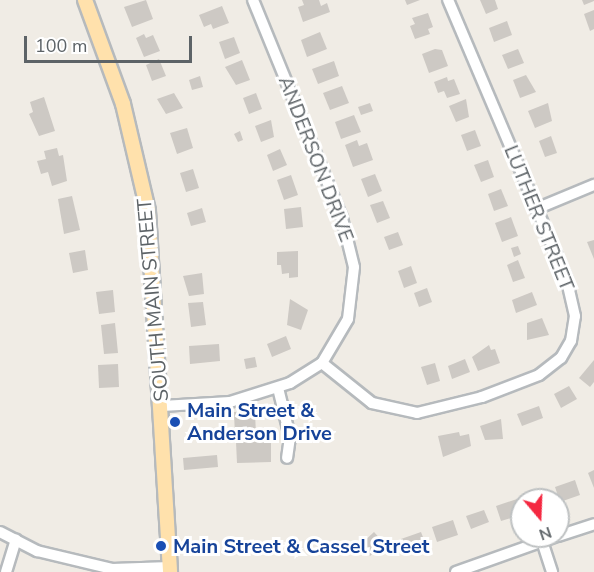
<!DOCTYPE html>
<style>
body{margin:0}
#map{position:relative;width:594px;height:572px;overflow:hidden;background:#f0ece5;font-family:"Nunito Sans",sans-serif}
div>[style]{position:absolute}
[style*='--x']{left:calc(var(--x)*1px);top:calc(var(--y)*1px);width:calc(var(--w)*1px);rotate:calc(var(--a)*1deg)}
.building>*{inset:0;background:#cdc9c4}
.roads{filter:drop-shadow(2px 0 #b6babd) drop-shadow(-2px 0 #b6babd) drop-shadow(0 2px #b6babd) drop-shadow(0 -2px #b6babd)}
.minor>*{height:10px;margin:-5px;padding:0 5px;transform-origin:5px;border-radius:5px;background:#fff}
.major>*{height:14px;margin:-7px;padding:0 7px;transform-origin:7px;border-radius:7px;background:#ffe1ac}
.dots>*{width:16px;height:16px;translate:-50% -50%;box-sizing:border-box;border:3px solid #fff;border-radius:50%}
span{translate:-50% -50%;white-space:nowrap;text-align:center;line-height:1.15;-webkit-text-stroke:6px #fff;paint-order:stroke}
.street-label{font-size:20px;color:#5d6367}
.transit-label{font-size:20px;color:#164399;font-weight:700}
.left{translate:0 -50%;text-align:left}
.north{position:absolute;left:510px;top:488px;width:60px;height:60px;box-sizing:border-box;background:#fff;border:2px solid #bec1c2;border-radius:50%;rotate:161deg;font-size:16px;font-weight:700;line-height:24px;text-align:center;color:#5d6367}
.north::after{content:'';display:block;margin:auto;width:21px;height:27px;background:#f42841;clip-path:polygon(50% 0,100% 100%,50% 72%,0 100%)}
.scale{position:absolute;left:24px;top:36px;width:168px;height:27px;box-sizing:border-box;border:3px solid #5d6367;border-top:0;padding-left:8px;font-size:18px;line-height:21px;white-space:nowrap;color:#5d6367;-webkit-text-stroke:4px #fff;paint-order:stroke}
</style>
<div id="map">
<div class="building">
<i style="clip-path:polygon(146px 0,153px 19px,132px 27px,124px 7px)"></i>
<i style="clip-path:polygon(302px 0,319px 0,321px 6px,327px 3px,330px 12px,303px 22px,298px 7px,304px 5px)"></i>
<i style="clip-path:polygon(405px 0,420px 0,407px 5px)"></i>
<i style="clip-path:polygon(480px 0,495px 0,498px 9px,486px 14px)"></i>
<i style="clip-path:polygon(582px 0,594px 0,594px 1px,584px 5px)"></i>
<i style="clip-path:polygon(222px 6px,229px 23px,213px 29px,211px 24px,204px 27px,199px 15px)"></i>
<i style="clip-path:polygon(594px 10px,594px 29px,590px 31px,584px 14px)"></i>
<i style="clip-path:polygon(428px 13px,433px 27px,428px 29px,430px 34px,415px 39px,410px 26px,415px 24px,412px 18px)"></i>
<i style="clip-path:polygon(507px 21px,512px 35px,494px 42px,489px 28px)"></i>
<i style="clip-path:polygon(320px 32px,327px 49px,307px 57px,301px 40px)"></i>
<i style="clip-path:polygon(144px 34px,146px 38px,153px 35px,160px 51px,144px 57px,136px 38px)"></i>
<i style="clip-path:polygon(234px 37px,240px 53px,225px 59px,219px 42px)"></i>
<i style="clip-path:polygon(435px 49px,442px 50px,448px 66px,429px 73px,422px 54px)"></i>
<i style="clip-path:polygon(518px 49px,524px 63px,508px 69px,502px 55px)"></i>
<i style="clip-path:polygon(159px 59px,166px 76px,152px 81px,146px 65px)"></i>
<i style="clip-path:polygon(242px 60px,250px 80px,236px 85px,225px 67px)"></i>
<i style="clip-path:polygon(334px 61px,339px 76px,318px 84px,312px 69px)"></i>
<i style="clip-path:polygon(526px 75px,536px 92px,520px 98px,513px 80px)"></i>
<i style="clip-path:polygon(200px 76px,203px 87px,192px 90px,189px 80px)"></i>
<i style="clip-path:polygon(447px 77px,448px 81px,454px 79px,460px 94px,447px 98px,444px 91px,438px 93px,434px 82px)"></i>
<i style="clip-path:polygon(342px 86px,349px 103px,330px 110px,323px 93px)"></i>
<i style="clip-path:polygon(174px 93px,183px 108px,166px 114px,157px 99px)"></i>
<i style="clip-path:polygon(256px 93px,262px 109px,249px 114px,243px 98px)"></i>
<i style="clip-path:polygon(44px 97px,55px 131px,39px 136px,29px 114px,33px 112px,30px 102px)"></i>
<i style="clip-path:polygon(466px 99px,469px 117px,456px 122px,449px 106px)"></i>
<i style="clip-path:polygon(370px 103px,373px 111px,361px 115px,358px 107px)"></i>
<i style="clip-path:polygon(548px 103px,552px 121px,535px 128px,528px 111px)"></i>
<i style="clip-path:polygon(354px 115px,361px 132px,341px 139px,335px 122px)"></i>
<i style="clip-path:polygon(271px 120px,274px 137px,261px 142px,255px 126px)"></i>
<i style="clip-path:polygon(187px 128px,193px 148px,177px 154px,170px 133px)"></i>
<i style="clip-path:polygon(475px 130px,481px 146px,467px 151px,461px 135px)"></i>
<i style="clip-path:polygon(240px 131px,243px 140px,238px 142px,234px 134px)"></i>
<i style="clip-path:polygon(551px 136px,557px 153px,545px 157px,539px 141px)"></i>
<i style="clip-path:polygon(357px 140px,359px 146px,367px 143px,373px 160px,353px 167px,345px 145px)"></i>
<i style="clip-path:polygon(57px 148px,59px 156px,63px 155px,67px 181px,52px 186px,48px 172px,41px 174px,37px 161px,46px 159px,44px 151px)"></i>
<i style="clip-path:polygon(280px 149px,287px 165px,273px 171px,267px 155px)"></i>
<i style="clip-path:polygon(488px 160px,494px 177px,481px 182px,474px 165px)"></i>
<i style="clip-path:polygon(193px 169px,199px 188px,186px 192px,180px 173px)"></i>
<i style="clip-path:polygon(375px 174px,382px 191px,368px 197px,361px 179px)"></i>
<i style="clip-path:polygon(291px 175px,298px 195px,284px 200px,277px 180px)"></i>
<i style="clip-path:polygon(501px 189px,508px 206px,494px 211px,488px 194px)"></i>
<i style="clip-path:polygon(72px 196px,80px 230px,64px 234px,58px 199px)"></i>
<i style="clip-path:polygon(383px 201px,390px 218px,377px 223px,370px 205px)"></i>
<i style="clip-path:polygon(301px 207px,303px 227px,286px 229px,284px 209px)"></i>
<i style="clip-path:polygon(202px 208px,206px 222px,191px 226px,187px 213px)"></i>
<i style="clip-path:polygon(511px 217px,518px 236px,502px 242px,495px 223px)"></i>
<i style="clip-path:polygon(398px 232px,403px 245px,389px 250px,384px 237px)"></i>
<i style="clip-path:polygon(594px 240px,594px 259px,587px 242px)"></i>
<i style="clip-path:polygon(518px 246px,521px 254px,514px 257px,511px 248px)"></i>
<i style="clip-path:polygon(85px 250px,88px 270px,73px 273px,69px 253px)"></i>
<i style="clip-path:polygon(298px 251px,298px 277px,289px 278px,289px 273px,282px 274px,281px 265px,277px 265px,277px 252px)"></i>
<i style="clip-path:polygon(518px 260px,525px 278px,513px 282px,507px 265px)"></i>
<i style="clip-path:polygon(411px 266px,417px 283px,404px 288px,398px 271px)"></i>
<i style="clip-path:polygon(202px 273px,204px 294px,189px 296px,183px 276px)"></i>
<i style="clip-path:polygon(427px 288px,432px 302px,419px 307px,414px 293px)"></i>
<i style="clip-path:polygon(113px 290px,115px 312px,99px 314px,96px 292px)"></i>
<i style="clip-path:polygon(532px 292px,537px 305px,516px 313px,512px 300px)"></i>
<i style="clip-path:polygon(290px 299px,308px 310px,301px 330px,287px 325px)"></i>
<i style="clip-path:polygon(203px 302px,206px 325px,191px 327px,188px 303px)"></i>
<i style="clip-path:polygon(542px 318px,549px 335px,527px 340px,527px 323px)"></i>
<i style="clip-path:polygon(115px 323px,118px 353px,104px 354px,101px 325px)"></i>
<i style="clip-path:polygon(286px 336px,291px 349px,272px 357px,267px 344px)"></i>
<i style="clip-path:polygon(219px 344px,220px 361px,190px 364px,189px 346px)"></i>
<i style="clip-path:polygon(489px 345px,491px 350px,495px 349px,500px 363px,478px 371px,472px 357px)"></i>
<i style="clip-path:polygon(255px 357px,257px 367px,246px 369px,244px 359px)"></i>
<i style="clip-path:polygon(465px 359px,470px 372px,452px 379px,448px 366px)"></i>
<i style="clip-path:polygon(594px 360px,594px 382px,590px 387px,579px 378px)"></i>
<i style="clip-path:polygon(435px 363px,440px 381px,427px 385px,421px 367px)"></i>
<i style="clip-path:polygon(118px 364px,119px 387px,99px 388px,98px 365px)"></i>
<i style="clip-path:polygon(569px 386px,577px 399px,561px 408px,554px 394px)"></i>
<i style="clip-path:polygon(539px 406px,543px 418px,522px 426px,517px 414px)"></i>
<i style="clip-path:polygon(255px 411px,256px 436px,235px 437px,234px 412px)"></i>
<i style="clip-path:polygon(501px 419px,503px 439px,485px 440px,480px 426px)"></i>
<i style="clip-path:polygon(459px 432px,460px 436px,469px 434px,471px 446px,443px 457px,438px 436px)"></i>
<i style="clip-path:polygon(271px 441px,271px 462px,237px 463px,236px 442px)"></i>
<i style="clip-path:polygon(217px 455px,218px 467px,184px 470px,183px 458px)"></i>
<i style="clip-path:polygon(594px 470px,594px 488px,588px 473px)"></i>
<i style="clip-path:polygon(575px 480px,580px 495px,560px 502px,555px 487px)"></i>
<i style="clip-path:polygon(544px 490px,548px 500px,524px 500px,523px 497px)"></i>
<i style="clip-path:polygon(517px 499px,521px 515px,501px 521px,496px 506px)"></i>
<i style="clip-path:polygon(484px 510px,489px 522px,471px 529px,466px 516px)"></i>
<i style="clip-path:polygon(453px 520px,458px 535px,437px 542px,432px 527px)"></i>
<i style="clip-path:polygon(374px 532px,384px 543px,370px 556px,360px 545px)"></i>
<i style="clip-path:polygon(421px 532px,426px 545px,406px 553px,401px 539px)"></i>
</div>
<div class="roads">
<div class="minor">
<i style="--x:536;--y:209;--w:63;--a:-22.5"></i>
<i style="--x:322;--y:363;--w:64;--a:38.7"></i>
<i style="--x:372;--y:403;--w:46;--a:12.5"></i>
<i style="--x:417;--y:413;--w:67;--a:-13.8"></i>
<i style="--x:482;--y:397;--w:61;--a:-21.1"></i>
<i style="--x:539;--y:375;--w:28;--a:-38"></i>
<i style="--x:561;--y:358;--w:20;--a:-60"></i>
<i style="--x:571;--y:341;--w:25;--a:-81"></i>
<i style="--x:575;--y:316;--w:37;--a:-103"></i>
<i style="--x:567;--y:280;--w:304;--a:-113"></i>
<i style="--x:278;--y:388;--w:50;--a:76.2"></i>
<i style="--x:290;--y:437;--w:21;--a:98"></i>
<i style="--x:162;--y:406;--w:68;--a:-3.4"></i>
<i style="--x:230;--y:402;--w:63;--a:-17.6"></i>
<i style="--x:290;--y:383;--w:38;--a:-32"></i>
<i style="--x:322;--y:363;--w:51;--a:-59.4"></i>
<i style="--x:348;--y:319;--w:52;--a:-83.4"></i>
<i style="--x:354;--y:267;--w:50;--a:-103.8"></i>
<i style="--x:342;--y:218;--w:235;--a:-112.2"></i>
<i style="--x:0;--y:532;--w:42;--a:27.2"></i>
<i style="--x:37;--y:551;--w:77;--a:13.5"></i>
<i style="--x:112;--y:569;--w:58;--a:-2"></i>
<i style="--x:558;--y:536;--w:38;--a:-18"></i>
<i style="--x:542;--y:541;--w:33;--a:72"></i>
<i style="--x:6;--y:572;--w:34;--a:-73"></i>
<i style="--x:456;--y:572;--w:107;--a:-19.6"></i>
</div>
<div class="major">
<i style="--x:85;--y:0;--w:111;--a:69.9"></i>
<i style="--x:123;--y:104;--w:110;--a:76.8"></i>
<i style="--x:148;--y:211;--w:362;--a:86.5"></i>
</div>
</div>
<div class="dots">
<i style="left:175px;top:422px;background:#1a4fb4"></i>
<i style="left:161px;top:546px;background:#1a4fb4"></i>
</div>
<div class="street-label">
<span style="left:316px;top:159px;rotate:69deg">ANDERSON DRIVE</span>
<span style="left:539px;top:218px;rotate:68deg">LUTHER STREET</span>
<span style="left:153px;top:300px;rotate:-95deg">SOUTH MAIN STREET</span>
</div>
<div class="transit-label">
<span class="left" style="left:187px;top:422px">Main Street &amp;<br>Anderson Drive</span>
<span class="left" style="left:173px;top:546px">Main Street &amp; Cassel Street</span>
</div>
<div class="north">N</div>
<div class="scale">100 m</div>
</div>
